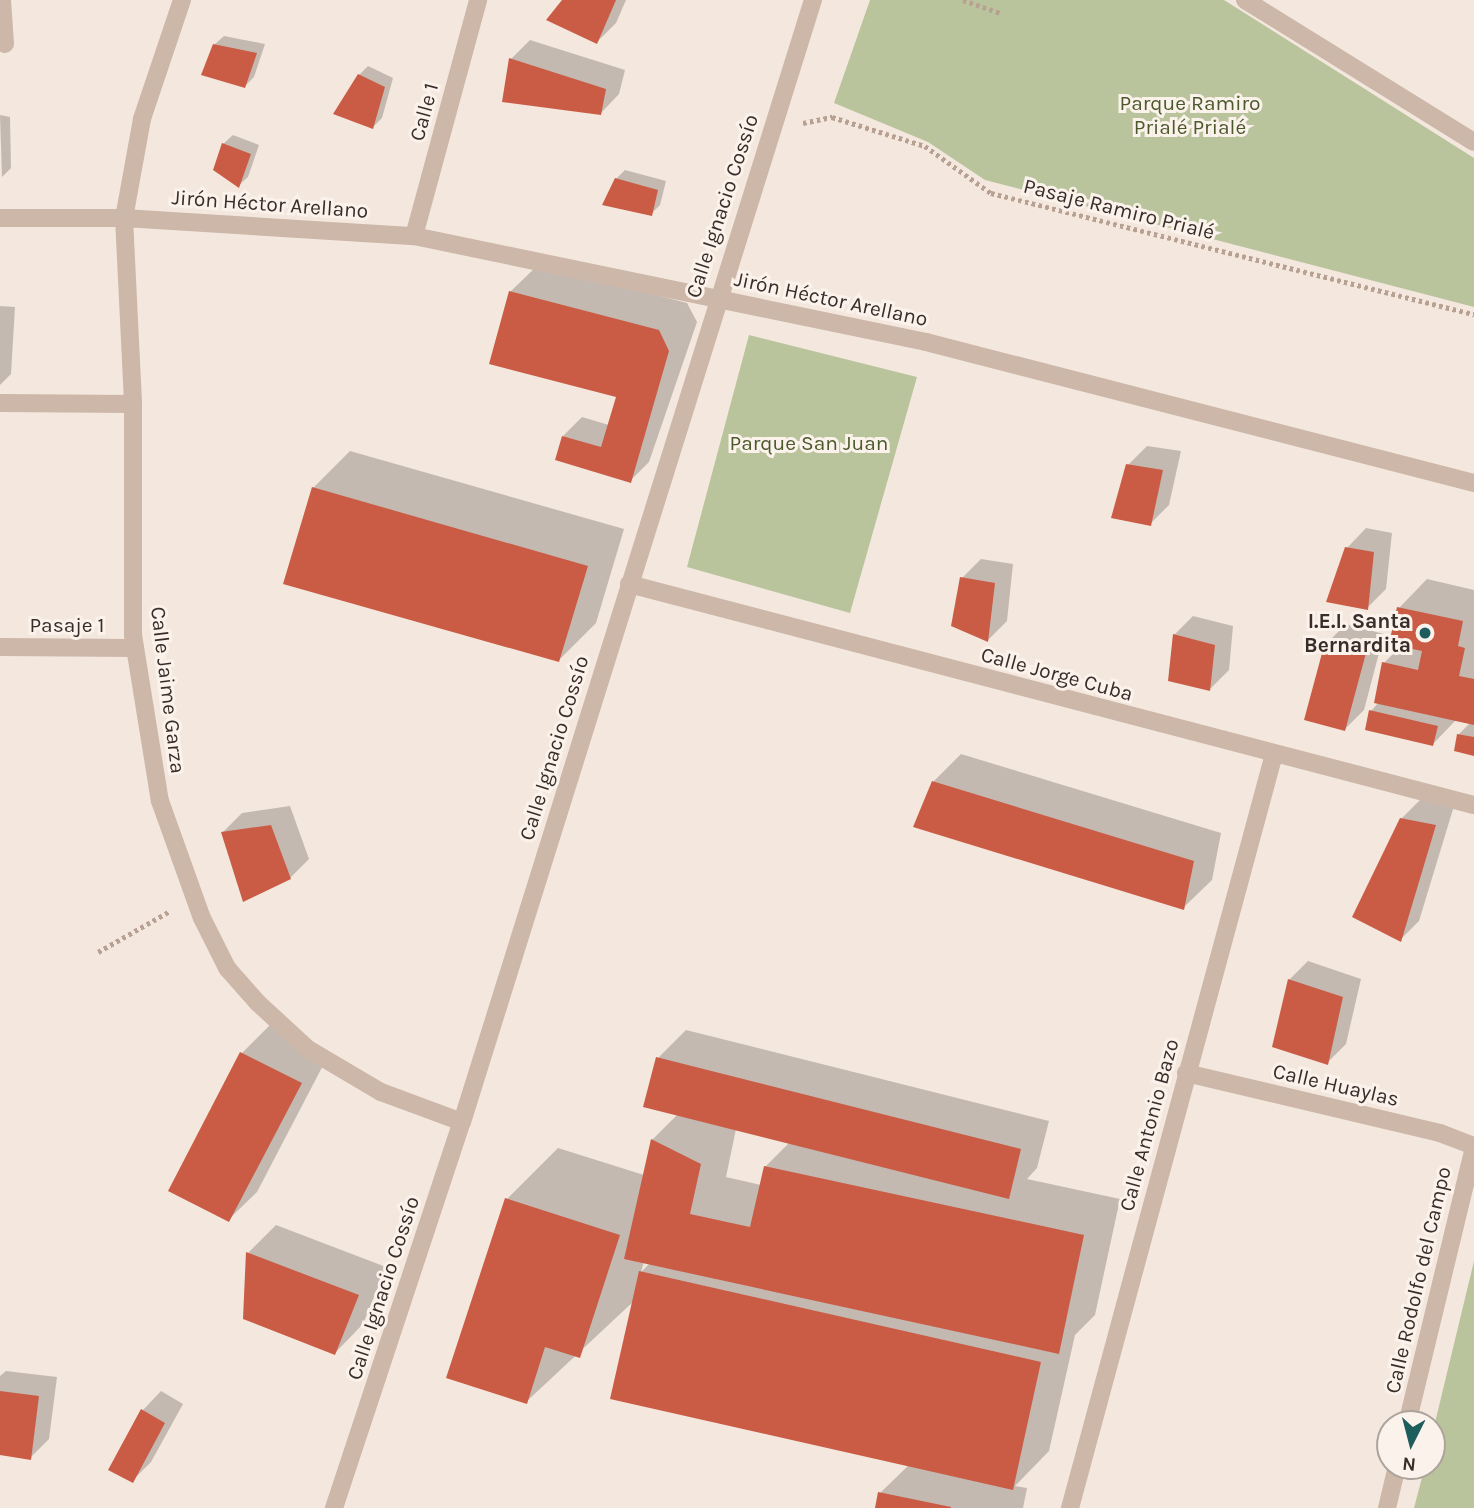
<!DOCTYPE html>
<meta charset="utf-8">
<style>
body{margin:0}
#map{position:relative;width:1474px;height:1508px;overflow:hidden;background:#f4e8de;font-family:Karla,sans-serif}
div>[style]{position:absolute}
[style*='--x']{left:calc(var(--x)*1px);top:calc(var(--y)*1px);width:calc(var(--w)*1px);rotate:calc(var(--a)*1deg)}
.green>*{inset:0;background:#b9c49d}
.shadow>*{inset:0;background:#0003}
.building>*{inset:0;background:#ca5c45}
.path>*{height:4.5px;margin-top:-2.25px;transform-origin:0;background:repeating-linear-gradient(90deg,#b8a193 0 3.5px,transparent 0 7px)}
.lane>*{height:18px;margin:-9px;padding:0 9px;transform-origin:9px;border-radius:9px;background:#ccb7a9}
.street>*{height:18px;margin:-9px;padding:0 9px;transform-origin:9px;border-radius:9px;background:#ccb7a9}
.dots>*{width:19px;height:19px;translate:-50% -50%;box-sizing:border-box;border:4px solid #fbf2eb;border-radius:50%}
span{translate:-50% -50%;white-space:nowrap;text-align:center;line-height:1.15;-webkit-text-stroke:6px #fbf2eb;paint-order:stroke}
.park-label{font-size:21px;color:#4b592c}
.street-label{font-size:21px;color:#392d29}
.poi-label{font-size:21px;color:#392d29;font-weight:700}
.right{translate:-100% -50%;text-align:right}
.north{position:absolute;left:1376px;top:1410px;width:70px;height:70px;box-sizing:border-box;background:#fbf2eb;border:2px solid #ada39d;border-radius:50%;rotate:186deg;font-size:19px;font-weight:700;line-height:28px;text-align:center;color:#392d29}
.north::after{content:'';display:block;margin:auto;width:24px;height:32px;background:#1d5d5d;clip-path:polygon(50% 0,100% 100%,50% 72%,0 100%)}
</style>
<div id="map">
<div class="green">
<i style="clip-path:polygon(870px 0,1224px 0,1474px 158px,1474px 307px,985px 180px,928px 142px,834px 103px)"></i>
<i style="clip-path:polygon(749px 335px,917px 377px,850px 613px,687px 567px)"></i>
<i style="clip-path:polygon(1474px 1261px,1474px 1508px,1414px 1508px,1425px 1466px,1432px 1466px,1432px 1435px)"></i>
</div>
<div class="shadow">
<i style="clip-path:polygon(564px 0,626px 0,616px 23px,597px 42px)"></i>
<i style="clip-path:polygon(224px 36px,265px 44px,254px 77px,245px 86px,214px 45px)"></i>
<i style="clip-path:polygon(530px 40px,625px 70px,619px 94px,600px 114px,511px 59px)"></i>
<i style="clip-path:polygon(368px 66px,393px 78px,382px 118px,373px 127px,359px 75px)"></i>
<i style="clip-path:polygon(0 115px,10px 117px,11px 168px,2px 177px)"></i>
<i style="clip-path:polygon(233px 135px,259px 145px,248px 177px,239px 185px,223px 144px)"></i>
<i style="clip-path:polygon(625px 170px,666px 181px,660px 205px,651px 214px,616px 179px)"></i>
<i style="clip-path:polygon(539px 264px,687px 303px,697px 322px,649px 462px,630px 481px,563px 436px,582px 417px,609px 425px,618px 397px,510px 292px)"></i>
<i style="clip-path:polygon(0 306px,15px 307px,11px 374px,0 385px)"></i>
<i style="clip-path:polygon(1147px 446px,1181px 451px,1169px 505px,1150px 524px,1128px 465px)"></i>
<i style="clip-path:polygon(350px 451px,624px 529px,596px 623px,559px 660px,313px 488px)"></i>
<i style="clip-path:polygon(1366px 528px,1392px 533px,1386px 589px,1367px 608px,1347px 548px)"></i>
<i style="clip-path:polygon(981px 559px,1013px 564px,1007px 621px,988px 640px,962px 578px)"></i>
<i style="clip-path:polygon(1427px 579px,1474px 590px,1474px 754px,1458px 735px,1471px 722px,1457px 719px,1433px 744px,1371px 711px,1379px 702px,1384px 663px,1402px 645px,1399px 608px)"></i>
<i style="clip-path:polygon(1193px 616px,1233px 626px,1229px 670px,1210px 689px,1174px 635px)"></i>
<i style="clip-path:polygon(1346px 624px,1384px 634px,1364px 710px,1345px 729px,1327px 643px)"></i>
<i style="clip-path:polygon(961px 754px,1221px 833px,1212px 880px,1183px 908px,933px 782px)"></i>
<i style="clip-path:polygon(1421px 799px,1454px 806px,1419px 921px,1400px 940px,1401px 819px)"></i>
<i style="clip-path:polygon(290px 806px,309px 859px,290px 878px,223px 832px,242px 813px)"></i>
<i style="clip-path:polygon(1308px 961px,1361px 979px,1346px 1044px,1327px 1063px,1289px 980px)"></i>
<i style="clip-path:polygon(270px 1025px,329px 1054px,257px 1192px,228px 1220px,242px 1053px)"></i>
<i style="clip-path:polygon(evenodd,686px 1030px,1049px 1121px,1037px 1168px,1027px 1179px,1120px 1199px,1095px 1315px,1075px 1335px,1049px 1451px,1015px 1486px,1027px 1488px,1023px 1508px,877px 1508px,880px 1493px,909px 1465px,634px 1301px,526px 1402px,507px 1199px,558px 1148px,644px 1175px,652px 1140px,678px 1114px,658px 1058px,686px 1030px,736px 1129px,790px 1142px,765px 1167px,761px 1185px,726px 1177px,736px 1129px,686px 1030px,644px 1262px,650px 1263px,641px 1272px,644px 1262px)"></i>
<i style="clip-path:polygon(276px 1225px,386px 1267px,363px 1324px,335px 1353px,248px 1253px)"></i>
<i style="clip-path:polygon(6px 1371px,57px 1377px,49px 1439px,30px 1458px,0 1454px,0 1376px)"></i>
<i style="clip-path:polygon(161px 1391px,183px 1404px,151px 1462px,132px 1481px,143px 1410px)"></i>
</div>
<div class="building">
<i style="clip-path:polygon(562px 0,616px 0,597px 44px,546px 20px)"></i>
<i style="clip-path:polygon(213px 44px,257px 53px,245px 88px,201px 75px)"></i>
<i style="clip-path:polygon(509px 58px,606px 89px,601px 115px,502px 102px)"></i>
<i style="clip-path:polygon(358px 74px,385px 87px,373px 129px,333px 114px)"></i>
<i style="clip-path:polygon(222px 143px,251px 154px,239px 188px,213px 170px)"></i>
<i style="clip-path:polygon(615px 178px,658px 190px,652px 216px,602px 205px)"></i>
<i style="clip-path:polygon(509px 291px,659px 330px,669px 351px,631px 483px,555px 460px,562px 436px,601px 447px,616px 397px,489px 364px)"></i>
<i style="clip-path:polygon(1126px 464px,1163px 470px,1151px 526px,1111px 518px)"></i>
<i style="clip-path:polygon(312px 487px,588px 566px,559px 662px,283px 584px)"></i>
<i style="clip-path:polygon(1345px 547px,1374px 552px,1368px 610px,1326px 602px)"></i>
<i style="clip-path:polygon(960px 577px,995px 583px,988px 642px,951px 626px)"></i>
<i style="clip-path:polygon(1397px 607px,1463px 621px,1458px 646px,1465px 648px,1459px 676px,1474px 679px,1474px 725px,1374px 703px,1382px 662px,1418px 670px,1422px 651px,1389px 644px)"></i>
<i style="clip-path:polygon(1173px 634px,1215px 645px,1210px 691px,1168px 681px)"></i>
<i style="clip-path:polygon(1325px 642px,1366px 653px,1345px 731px,1304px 720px)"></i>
<i style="clip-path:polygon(1369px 710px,1438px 726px,1433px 746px,1365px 730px)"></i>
<i style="clip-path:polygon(1457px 734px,1474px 737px,1474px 756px,1454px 751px)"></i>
<i style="clip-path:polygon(932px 781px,1194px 861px,1184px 910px,913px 827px)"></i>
<i style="clip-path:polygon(1400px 818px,1436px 825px,1401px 942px,1352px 917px)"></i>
<i style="clip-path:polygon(271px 825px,291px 879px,243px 902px,221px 832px)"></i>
<i style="clip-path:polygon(1288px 979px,1343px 997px,1328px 1065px,1272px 1047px)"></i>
<i style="clip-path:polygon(240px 1052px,302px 1083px,229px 1222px,168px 1191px)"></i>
<i style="clip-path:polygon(656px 1057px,1021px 1149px,1009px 1199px,643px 1107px)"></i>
<i style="clip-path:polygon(651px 1139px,701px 1164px,690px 1214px,750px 1227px,764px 1166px,1084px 1235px,1059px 1354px,624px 1259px)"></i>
<i style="clip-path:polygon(505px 1198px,620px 1235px,580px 1358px,545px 1347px,527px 1404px,446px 1378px)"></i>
<i style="clip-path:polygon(246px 1252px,359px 1295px,335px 1355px,243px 1319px)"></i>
<i style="clip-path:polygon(639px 1271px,1041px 1362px,1013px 1490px,610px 1399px)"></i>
<i style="clip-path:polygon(0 1391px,39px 1396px,31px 1460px,0 1455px)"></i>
<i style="clip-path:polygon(141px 1409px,165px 1423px,133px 1483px,108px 1470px)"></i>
<i style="clip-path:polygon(878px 1492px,951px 1507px,951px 1508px,875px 1508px)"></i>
</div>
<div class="path">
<i style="--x:963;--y:0;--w:42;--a:19.3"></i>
<i style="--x:803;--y:123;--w:30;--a:-12"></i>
<i style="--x:832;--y:117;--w:97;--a:17.3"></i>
<i style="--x:925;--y:146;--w:81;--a:35.5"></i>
<i style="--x:991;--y:193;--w:498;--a:14.1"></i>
<i style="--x:98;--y:952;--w:83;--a:-29.7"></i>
</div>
<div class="lane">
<i style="--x:0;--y:403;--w:133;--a:0.4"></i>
<i style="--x:0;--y:647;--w:135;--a:0.4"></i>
</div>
<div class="street">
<i style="--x:2;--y:0;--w:44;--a:86.1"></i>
<i style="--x:182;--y:0;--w:126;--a:108.6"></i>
<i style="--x:142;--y:119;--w:101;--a:100.3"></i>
<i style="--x:124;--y:218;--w:186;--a:87.2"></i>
<i style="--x:133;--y:404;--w:231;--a:90"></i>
<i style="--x:133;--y:635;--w:168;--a:80.8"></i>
<i style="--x:160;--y:801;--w:124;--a:70.3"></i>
<i style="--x:202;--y:918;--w:56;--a:63.4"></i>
<i style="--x:227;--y:968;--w:47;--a:48.5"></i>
<i style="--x:258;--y:1003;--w:68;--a:42.6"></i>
<i style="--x:308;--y:1049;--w:85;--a:30.5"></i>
<i style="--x:381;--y:1092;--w:86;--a:20.3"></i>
<i style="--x:1245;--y:0;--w:269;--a:31.8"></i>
<i style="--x:0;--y:218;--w:124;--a:0"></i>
<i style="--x:124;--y:218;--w:291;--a:3.6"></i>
<i style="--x:414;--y:236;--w:523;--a:11.7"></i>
<i style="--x:926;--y:342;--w:566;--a:14.43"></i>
<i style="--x:414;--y:236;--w:245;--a:-74.8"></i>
<i style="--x:629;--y:584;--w:873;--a:14.66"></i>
<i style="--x:1186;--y:1073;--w:261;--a:13.3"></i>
<i style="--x:1440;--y:1133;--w:36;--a:21"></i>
<i style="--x:1407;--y:1424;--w:286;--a:-76.4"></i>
<i style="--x:334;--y:1508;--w:407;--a:-71.7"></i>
<i style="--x:462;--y:1122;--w:1176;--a:-72.63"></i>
<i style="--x:1070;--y:1508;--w:781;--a:-74.86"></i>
<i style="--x:1387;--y:1508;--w:43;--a:-76.6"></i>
</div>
<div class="dots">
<i style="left:1425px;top:633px;background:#1d5d5d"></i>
</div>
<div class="park-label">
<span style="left:1190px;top:115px">Parque Ramiro<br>Prialé Prialé</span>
<span style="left:809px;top:443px">Parque San Juan</span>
</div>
<div class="street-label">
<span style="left:424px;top:112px;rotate:-75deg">Calle 1</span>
<span style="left:270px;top:204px;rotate:4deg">Jirón Héctor Arellano</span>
<span style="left:722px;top:206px;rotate:-72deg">Calle Ignacio Cossío</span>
<span style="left:1119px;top:209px;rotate:14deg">Pasaje Ramiro Prialé</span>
<span style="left:831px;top:299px;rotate:12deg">Jirón Héctor Arellano</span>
<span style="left:67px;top:625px">Pasaje 1</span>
<span style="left:1057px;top:674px;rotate:15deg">Calle Jorge Cuba</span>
<span style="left:168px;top:690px;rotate:83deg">Calle Jaime Garza</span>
<span style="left:554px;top:748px;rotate:-73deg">Calle Ignacio Cossío</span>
<span style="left:1336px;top:1085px;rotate:13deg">Calle Huaylas</span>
<span style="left:1149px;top:1125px;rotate:-75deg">Calle Antonio Bazo</span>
<span style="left:1418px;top:1280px;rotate:-77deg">Calle Rodolfo del Campo</span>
<span style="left:383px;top:1288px;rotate:-72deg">Calle Ignacio Cossío</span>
</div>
<div class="poi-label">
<span class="right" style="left:1411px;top:633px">I.E.I. Santa<br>Bernardita</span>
</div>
<div class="north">N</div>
</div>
